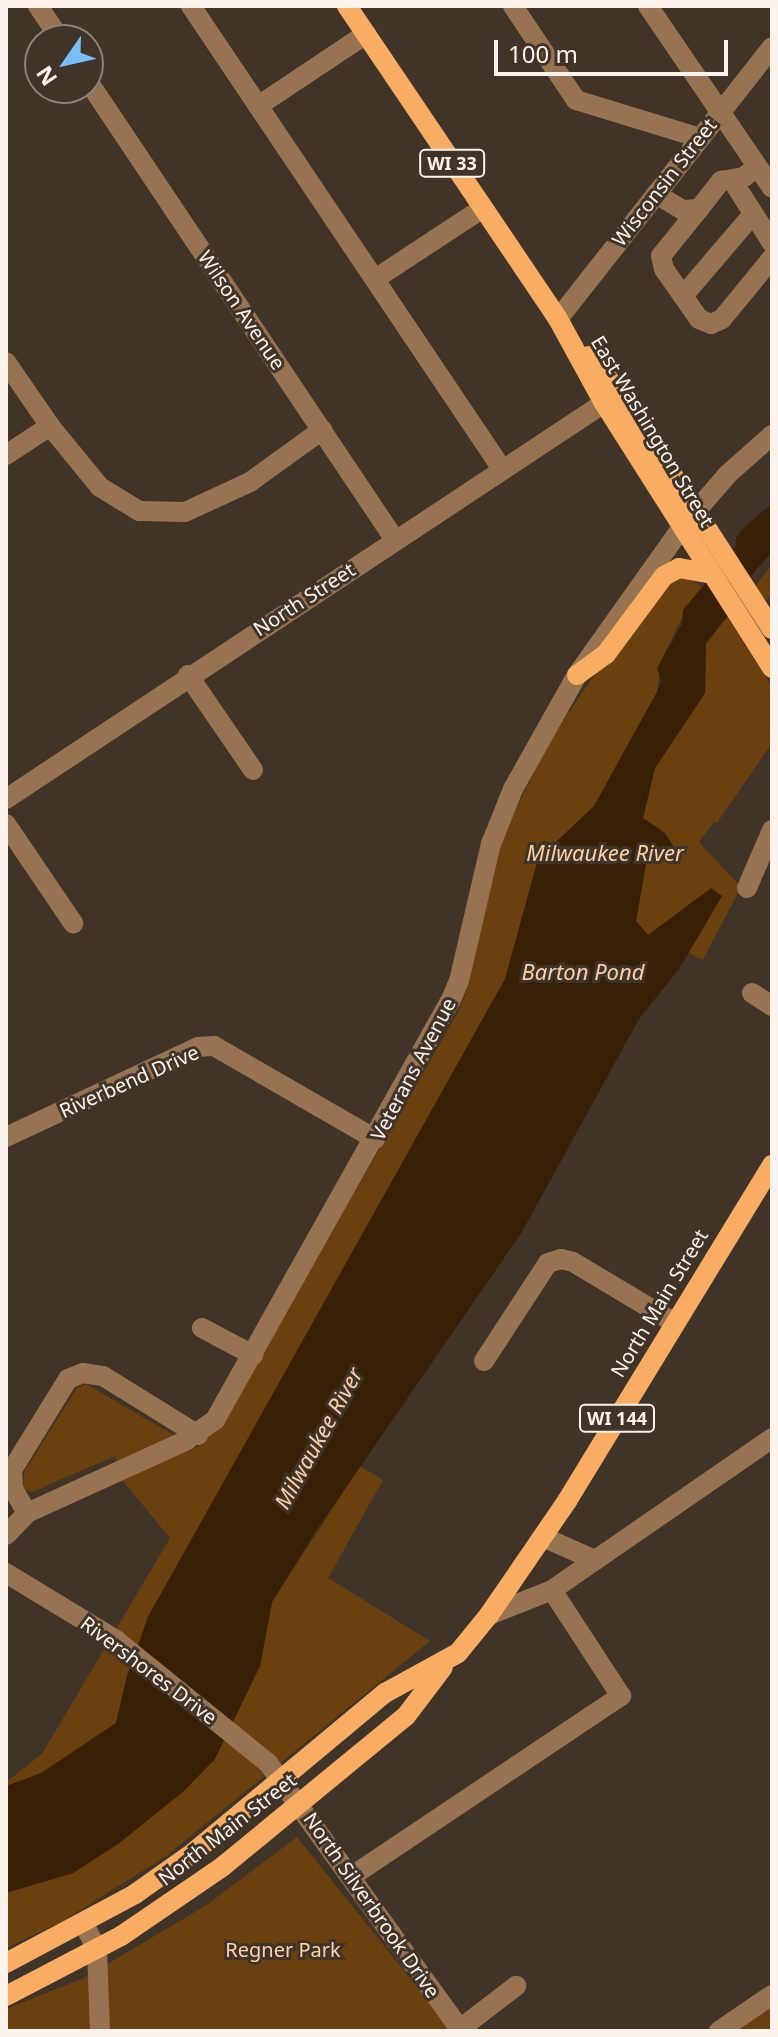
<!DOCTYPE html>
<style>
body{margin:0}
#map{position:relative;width:778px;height:2037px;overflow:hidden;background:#403429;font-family:"Noto Sans",sans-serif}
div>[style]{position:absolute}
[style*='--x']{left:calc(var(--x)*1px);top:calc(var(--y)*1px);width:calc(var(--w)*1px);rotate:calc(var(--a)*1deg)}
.green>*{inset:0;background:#6b400f}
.water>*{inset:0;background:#382006}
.minor>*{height:20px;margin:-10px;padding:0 10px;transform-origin:10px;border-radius:10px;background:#987351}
.major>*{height:20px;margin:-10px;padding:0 10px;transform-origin:10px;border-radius:10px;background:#f9ad63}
span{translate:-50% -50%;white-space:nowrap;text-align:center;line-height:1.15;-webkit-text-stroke:6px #403429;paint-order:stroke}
.shield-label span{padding:2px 6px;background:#403429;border:2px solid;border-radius:6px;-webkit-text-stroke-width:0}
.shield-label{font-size:18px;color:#fbf3ec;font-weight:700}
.street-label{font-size:20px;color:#fbf3ec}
.park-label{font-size:20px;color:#fed2aa}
.water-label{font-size:22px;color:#fbcfa8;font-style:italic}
.frame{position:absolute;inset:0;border:8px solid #fbf3ec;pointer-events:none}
.north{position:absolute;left:24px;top:24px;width:80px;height:80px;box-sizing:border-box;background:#403429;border:2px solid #8b8077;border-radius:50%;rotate:236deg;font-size:22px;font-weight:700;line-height:32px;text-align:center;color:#fbf3ec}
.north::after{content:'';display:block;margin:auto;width:28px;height:36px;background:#78bff7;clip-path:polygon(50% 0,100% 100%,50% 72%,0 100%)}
.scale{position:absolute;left:494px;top:40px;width:234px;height:36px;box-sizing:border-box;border:4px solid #fbf3ec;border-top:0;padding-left:10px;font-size:24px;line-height:28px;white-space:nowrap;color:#fbf3ec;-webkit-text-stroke:6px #403429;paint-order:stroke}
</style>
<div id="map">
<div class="green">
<i style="clip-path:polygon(772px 564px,772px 594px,765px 601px,755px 587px)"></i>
<i style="clip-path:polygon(681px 578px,690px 579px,703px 588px,691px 600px,661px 660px,657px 692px,594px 806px,555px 843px,543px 842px,505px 979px,148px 1617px,127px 1676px,116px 1723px,41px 1774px,6px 1786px,6px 1782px,42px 1754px,170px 1538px,123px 1481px,115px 1456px,32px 1492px,23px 1489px,24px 1472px,77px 1388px,86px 1384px,196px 1448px,220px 1427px,458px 1012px,469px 984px,483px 905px,504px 835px,546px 746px,595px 674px,667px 583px)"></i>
<i style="clip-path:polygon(727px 617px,772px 687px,772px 743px,717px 823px,714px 822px,699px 842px,741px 887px,703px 960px,688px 953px,722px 896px,648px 935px,636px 921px,648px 853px,680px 857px,665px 833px,643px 818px,655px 768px,705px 693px,706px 644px)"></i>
<i style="clip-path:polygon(360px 1466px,383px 1480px,328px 1578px,430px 1641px,165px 1857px,61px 1922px,6px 1948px,6px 1893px,73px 1873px,118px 1844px,183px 1791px,260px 1666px,272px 1602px)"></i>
<i style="clip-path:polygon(297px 1837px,452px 2031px,6px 2031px,6px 2009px,84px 1978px,205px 1906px)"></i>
<i style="clip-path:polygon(772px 2005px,772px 2031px,734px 2031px)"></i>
</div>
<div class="water">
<i style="clip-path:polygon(772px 504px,772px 552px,755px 571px,727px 617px,706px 643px,705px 693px,655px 768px,643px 818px,665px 833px,680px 857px,648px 853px,636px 921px,648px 935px,711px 888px,722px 896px,679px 969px,639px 1019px,522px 1232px,318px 1528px,272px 1602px,260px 1666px,215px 1759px,184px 1791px,118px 1844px,73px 1873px,6px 1893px,6px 1786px,41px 1773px,116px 1723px,127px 1676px,148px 1617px,505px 979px,543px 841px,555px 843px,594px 806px,657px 692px,661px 681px,657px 668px,682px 624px,683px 610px,736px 546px,736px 538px,746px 525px)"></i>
</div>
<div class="minor">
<i style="--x:38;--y:6;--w:41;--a:55.9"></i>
<i style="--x:191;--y:6;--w:558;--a:56.11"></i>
<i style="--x:513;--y:6;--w:113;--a:56.2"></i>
<i style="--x:576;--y:100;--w:130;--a:17"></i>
<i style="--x:648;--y:6;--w:220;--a:55.7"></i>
<i style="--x:88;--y:81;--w:552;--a:56.22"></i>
<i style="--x:258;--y:106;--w:130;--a:-33.7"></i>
<i style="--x:732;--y:180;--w:75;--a:57.6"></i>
<i style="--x:656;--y:194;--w:31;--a:31"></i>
<i style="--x:683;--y:210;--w:16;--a:-4"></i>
<i style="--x:699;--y:209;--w:36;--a:-52"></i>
<i style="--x:721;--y:181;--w:23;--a:-10"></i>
<i style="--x:744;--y:177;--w:16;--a:-38"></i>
<i style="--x:699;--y:209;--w:60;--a:129"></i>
<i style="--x:661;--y:256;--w:13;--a:77"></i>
<i style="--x:664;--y:269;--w:61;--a:55"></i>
<i style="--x:699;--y:319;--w:13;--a:23"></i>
<i style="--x:711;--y:324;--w:12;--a:-24"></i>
<i style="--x:722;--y:319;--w:79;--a:-50.7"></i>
<i style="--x:375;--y:279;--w:129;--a:-33.3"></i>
<i style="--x:683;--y:296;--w:108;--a:-49.5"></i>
<i style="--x:558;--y:319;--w:346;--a:-51.8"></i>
<i style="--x:6;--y:362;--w:78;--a:55.5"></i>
<i style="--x:50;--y:426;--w:79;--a:50.7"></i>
<i style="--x:100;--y:487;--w:46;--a:31.6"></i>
<i style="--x:139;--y:511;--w:46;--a:1.2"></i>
<i style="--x:185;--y:512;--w:72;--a:-24.8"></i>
<i style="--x:250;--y:482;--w:89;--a:-35.8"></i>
<i style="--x:6;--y:455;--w:53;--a:-33.4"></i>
<i style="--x:188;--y:675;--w:115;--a:55.6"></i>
<i style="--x:6;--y:799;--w:717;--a:-33.51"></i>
<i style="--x:6;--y:824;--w:120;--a:55.9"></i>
<i style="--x:747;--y:888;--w:63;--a:-66.7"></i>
<i style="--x:752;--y:993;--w:24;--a:33"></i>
<i style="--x:6;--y:1137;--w:212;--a:-25.1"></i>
<i style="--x:198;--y:1047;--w:16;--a:-4"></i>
<i style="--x:214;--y:1046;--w:186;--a:30"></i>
<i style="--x:202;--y:1328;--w:58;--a:27.9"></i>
<i style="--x:484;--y:1361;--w:117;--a:-56.9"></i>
<i style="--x:548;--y:1263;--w:14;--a:-17"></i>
<i style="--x:561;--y:1259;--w:12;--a:14"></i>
<i style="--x:573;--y:1262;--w:119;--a:30.9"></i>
<i style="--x:27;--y:1513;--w:28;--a:-120"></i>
<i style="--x:13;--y:1489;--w:19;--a:-93"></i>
<i style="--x:12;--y:1470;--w:107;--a:-58.4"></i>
<i style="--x:68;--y:1379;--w:16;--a:-22"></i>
<i style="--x:83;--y:1373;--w:20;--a:9"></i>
<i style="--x:103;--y:1376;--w:112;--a:31.8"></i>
<i style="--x:6;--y:1535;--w:30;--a:-46"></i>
<i style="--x:27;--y:1513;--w:174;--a:-24.5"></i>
<i style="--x:185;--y:1441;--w:37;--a:-35"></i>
<i style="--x:215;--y:1420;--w:480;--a:-60.7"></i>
<i style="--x:450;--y:1002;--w:23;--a:-67"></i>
<i style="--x:459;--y:981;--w:141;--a:-76.9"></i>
<i style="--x:491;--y:844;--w:59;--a:-68.2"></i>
<i style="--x:513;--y:789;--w:131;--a:-60.7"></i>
<i style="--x:577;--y:675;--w:183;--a:-54.6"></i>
<i style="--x:683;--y:526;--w:69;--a:-49.1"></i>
<i style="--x:728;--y:474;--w:59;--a:-41.6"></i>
<i style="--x:543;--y:1537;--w:57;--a:23.9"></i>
<i style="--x:6;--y:1573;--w:129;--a:31.3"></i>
<i style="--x:116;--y:1640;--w:196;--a:39"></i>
<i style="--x:268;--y:1763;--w:330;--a:54.2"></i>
<i style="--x:489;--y:1615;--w:68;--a:-21.6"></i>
<i style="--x:552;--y:1590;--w:267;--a:-34.6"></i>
<i style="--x:352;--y:1876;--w:324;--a:-33.8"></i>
<i style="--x:621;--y:1696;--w:126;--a:-123.1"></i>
<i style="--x:84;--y:1924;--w:29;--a:63"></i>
<i style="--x:97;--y:1950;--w:81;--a:87.9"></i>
<i style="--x:460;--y:2029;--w:71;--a:-37.5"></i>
<i style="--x:719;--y:2031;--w:64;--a:-34.2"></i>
</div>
<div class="major">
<i style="--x:347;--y:6;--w:377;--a:56"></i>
<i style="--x:558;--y:319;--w:96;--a:61.3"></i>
<i style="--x:604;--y:403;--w:314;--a:57.6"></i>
<i style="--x:589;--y:356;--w:47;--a:50.2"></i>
<i style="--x:619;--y:392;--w:282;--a:57.2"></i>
<i style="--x:577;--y:675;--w:36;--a:-36"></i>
<i style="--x:606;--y:654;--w:97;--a:-53.4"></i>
<i style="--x:664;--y:576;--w:17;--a:-28"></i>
<i style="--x:679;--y:568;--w:34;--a:10"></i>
<i style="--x:6;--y:1963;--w:146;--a:-28.1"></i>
<i style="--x:135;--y:1894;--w:72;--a:-35.4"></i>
<i style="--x:194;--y:1852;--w:249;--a:-39.8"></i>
<i style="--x:385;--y:1693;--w:83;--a:-28.7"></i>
<i style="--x:458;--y:1653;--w:49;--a:-50.8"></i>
<i style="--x:489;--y:1615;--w:138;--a:-55.6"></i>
<i style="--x:567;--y:1501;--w:394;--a:-58.6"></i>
<i style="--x:6;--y:1996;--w:130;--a:-27.6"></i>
<i style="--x:121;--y:1936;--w:122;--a:-34.3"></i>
<i style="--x:222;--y:1867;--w:238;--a:-39.4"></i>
<i style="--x:406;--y:1716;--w:61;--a:-52.9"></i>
</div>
<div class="shield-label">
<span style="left:452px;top:163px">WI 33</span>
<span style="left:617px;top:1418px">WI 144</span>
</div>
<div class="street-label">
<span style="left:664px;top:182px;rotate:-52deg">Wisconsin Street</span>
<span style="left:242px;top:310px;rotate:56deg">Wilson Avenue</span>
<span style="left:653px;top:431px;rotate:59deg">East Washington Street</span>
<span style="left:304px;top:599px;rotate:-33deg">North Street</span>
<span style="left:413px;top:1069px;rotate:-62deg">Veterans Avenue</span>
<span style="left:129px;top:1081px;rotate:-24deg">Riverbend Drive</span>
<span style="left:659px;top:1303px;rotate:-59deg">North Main Street</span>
<span style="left:149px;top:1670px;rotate:37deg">Rivershores Drive</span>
<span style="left:227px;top:1829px;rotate:-38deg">North Main Street</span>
<span style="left:372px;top:1905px;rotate:55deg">North Silverbrook Drive</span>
</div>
<div class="park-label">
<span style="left:283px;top:1949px">Regner Park</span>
</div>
<div class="water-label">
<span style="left:605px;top:853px">Milwaukee River</span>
<span style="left:583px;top:972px">Barton Pond</span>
<span style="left:318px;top:1438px;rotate:-61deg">Milwaukee River</span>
</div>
<div class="frame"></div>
<div class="north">N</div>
<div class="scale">100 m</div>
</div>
